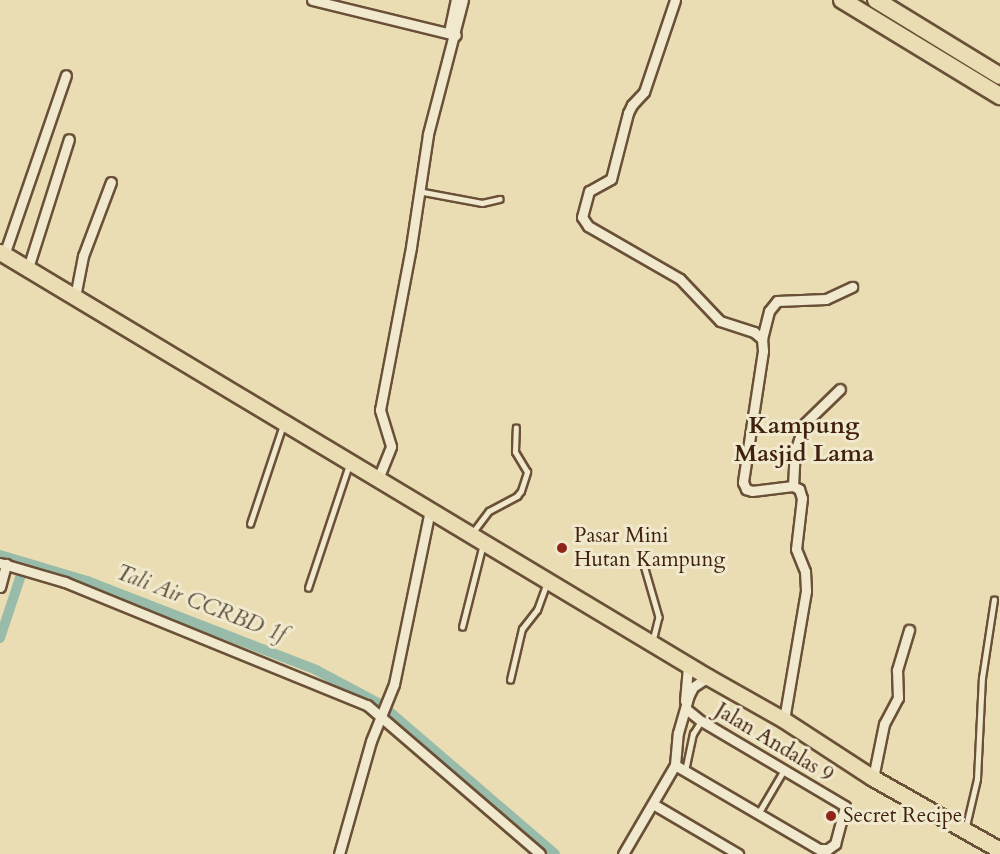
<!DOCTYPE html>
<style>
body{margin:0}
#map{position:relative;width:1000px;height:854px;overflow:hidden;background:#eaddb3;font-family:Cardo,serif}
div>[style]{position:absolute}
[style*='--x']{left:calc(var(--x)*1px);top:calc(var(--y)*1px);width:calc(var(--w)*1px);rotate:calc(var(--a)*1deg)}
.canal>*{height:10px;margin:-5px;padding:0 5px;transform-origin:5px;border-radius:5px;background:#98bca9}
.roads{filter:drop-shadow(2px 0 #6a5037) drop-shadow(-2px 0 #6a5037) drop-shadow(0 2px #6a5037) drop-shadow(0 -2px #6a5037)}
.service>*{height:4.5px;margin:-2.25px;padding:0 2.25px;transform-origin:2.25px;border-radius:2.25px;background:#f1e9ce}
.minor>*{height:9px;margin:-4.5px;padding:0 4.5px;transform-origin:4.5px;border-radius:4.5px;background:#f1e9ce}
.primary>*{height:15px;margin:-7.5px;padding:0 7.5px;transform-origin:7.5px;border-radius:7.5px;background:#eaddb3}
.motorway>*{height:16px;margin:-8px;padding:0 8px;transform-origin:8px;border-radius:8px;background:#eaddb3}
.dots>*{width:16px;height:16px;translate:-50% -50%;box-sizing:border-box;border:3px solid #f1e9ce;border-radius:50%}
span{translate:-50% -50%;white-space:nowrap;text-align:center;line-height:1.15;-webkit-text-stroke:6px #f1e9ce;paint-order:stroke}
.poi-label{font-size:21px;color:#3f210e}
.left{translate:0 -50%;text-align:left}
.street-label{font-size:21px;color:#3f210e}
.water-label{font-size:22px;color:#5a503c;font-style:italic}
.quarter-label{font-size:24px;color:#3f210e;font-weight:700}
</style>
<div id="map">
<div class="canal">
<i style="--x:0;--y:555;--w:91;--a:16.6"></i>
<i style="--x:87;--y:581;--w:246;--a:21.2"></i>
<i style="--x:316;--y:670;--w:75;--a:27.9"></i>
<i style="--x:0;--y:638;--w:66;--a:-71.6"></i>
<i style="--x:391;--y:713;--w:216;--a:40.7"></i>
</div>
<div class="roads">
<div class="service">
<i style="--x:418;--y:191;--w:65;--a:10.6"></i>
<i style="--x:482;--y:203;--w:18;--a:-13"></i>
<i style="--x:250;--y:524;--w:104;--a:-71.6"></i>
<i style="--x:473;--y:532;--w:26;--a:-53"></i>
<i style="--x:489;--y:511;--w:32;--a:-28"></i>
<i style="--x:517;--y:496;--w:6;--a:-51"></i>
<i style="--x:521;--y:491;--w:20;--a:-72"></i>
<i style="--x:527;--y:472;--w:23;--a:-121"></i>
<i style="--x:515;--y:452;--w:24;--a:-88"></i>
<i style="--x:644;--y:565;--w:54;--a:73.9"></i>
<i style="--x:659;--y:617;--w:25;--a:104"></i>
<i style="--x:308;--y:588;--w:130;--a:-71.6"></i>
<i style="--x:462;--y:627;--w:86;--a:-75.8"></i>
<i style="--x:510;--y:680;--w:52;--a:-76.8"></i>
<i style="--x:522;--y:629;--w:24;--a:-52"></i>
<i style="--x:537;--y:610;--w:30;--a:-70"></i>
<i style="--x:685;--y:771;--w:38;--a:-78"></i>
<i style="--x:693;--y:734;--w:15;--a:-58"></i>
<i style="--x:758;--y:814;--w:51;--a:-59.4"></i>
<i style="--x:966;--y:826;--w:48;--a:-76.8"></i>
<i style="--x:977;--y:779;--w:101;--a:-87.2"></i>
<i style="--x:982;--y:678;--w:79;--a:-81.3"></i>
</div>
<div class="minor">
<i style="--x:312;--y:0;--w:148;--a:13.7"></i>
<i style="--x:675;--y:0;--w:97;--a:108.6"></i>
<i style="--x:644;--y:92;--w:18;--a:133"></i>
<i style="--x:632;--y:105;--w:9;--a:117"></i>
<i style="--x:628;--y:113;--w:68;--a:104.4"></i>
<i style="--x:611;--y:179;--w:25;--a:151"></i>
<i style="--x:589;--y:191;--w:27;--a:105"></i>
<i style="--x:582;--y:217;--w:11;--a:56"></i>
<i style="--x:588;--y:226;--w:106;--a:29.9"></i>
<i style="--x:680;--y:279;--w:58;--a:46.4"></i>
<i style="--x:720;--y:321;--w:36;--a:18"></i>
<i style="--x:754;--y:332;--w:11;--a:41"></i>
<i style="--x:762;--y:339;--w:12;--a:85"></i>
<i style="--x:763;--y:351;--w:133;--a:98.7"></i>
<i style="--x:743;--y:482;--w:8;--a:67"></i>
<i style="--x:746;--y:489;--w:6;--a:18"></i>
<i style="--x:752;--y:491;--w:41;--a:-7"></i>
<i style="--x:793;--y:486;--w:7;--a:27"></i>
<i style="--x:799;--y:489;--w:9;--a:72"></i>
<i style="--x:802;--y:498;--w:51;--a:96.7"></i>
<i style="--x:796;--y:549;--w:24;--a:68"></i>
<i style="--x:805;--y:571;--w:20;--a:87"></i>
<i style="--x:806;--y:591;--w:131;--a:99.7"></i>
<i style="--x:449;--y:32;--w:33;--a:-78"></i>
<i style="--x:4;--y:255;--w:190;--a:-71"></i>
<i style="--x:28;--y:268;--w:135;--a:-72.4"></i>
<i style="--x:75;--y:297;--w:42;--a:-79"></i>
<i style="--x:83;--y:256;--w:79;--a:-69.3"></i>
<i style="--x:762;--y:339;--w:29;--a:-76"></i>
<i style="--x:769;--y:311;--w:13;--a:-51"></i>
<i style="--x:777;--y:301;--w:49;--a:-2.3"></i>
<i style="--x:826;--y:299;--w:29;--a:-25"></i>
<i style="--x:378;--y:479;--w:35;--a:-68"></i>
<i style="--x:391;--y:446;--w:38;--a:-107"></i>
<i style="--x:380;--y:410;--w:166;--a:-79.2"></i>
<i style="--x:411;--y:247;--w:114;--a:-81.4"></i>
<i style="--x:428;--y:134;--w:138;--a:-75.4"></i>
<i style="--x:793;--y:486;--w:34;--a:-87"></i>
<i style="--x:795;--y:452;--w:29;--a:-72"></i>
<i style="--x:804;--y:424;--w:50;--a:-44.2"></i>
<i style="--x:0;--y:563;--w:68;--a:16.3"></i>
<i style="--x:65;--y:582;--w:326;--a:22.2"></i>
<i style="--x:367;--y:705;--w:228;--a:40.7"></i>
<i style="--x:0;--y:587;--w:24;--a:-75"></i>
<i style="--x:685;--y:701;--w:36;--a:-85"></i>
<i style="--x:675;--y:765;--w:167;--a:30.3"></i>
<i style="--x:819;--y:849;--w:9;--a:0"></i>
<i style="--x:828;--y:849;--w:9;--a:-36"></i>
<i style="--x:835;--y:844;--w:39;--a:-75"></i>
<i style="--x:845;--y:806;--w:167;--a:-149.4"></i>
<i style="--x:701;--y:721;--w:19;--a:-141"></i>
<i style="--x:873;--y:778;--w:55;--a:-78.5"></i>
<i style="--x:884;--y:724;--w:30;--a:-62"></i>
<i style="--x:898;--y:698;--w:28;--a:-92"></i>
<i style="--x:897;--y:670;--w:42;--a:-73.3"></i>
<i style="--x:653;--y:804;--w:99;--a:30.5"></i>
<i style="--x:339;--y:854;--w:117;--a:-74.2"></i>
<i style="--x:371;--y:741;--w:61;--a:-68"></i>
<i style="--x:394;--y:684;--w:178;--a:-78.3"></i>
<i style="--x:623;--y:854;--w:103;--a:-59.7"></i>
<i style="--x:675;--y:765;--w:32;--a:-85"></i>
<i style="--x:678;--y:733;--w:40;--a:-74"></i>
<i style="--x:689;--y:695;--w:9;--a:-63"></i>
<i style="--x:693;--y:687;--w:18;--a:-34"></i>
</div>
<div class="primary">
<i style="--x:0;--y:252;--w:826;--a:30.98"></i>
<i style="--x:708;--y:677;--w:87;--a:29.5"></i>
<i style="--x:784;--y:720;--w:106;--a:33.1"></i>
<i style="--x:873;--y:778;--w:146;--a:29.6"></i>
</div>
<div class="motorway">
<i style="--x:842;--y:0;--w:185;--a:31.3"></i>
<i style="--x:876;--y:0;--w:145;--a:31.5"></i>
</div>
</div>
<div class="dots">
<i style="left:562px;top:548px;background:#8f2418"></i>
<i style="left:831px;top:816px;background:#8f2418"></i>
</div>
<div class="poi-label">
<span class="left" style="left:574px;top:548px">Pasar Mini<br>Hutan Kampung</span>
<span class="left" style="left:843px;top:816px">Secret Recipe</span>
</div>
<div class="street-label">
<span style="left:774px;top:743px;rotate:31deg">Jalan Andalas 9</span>
</div>
<div class="water-label">
<span style="left:201px;top:604px;rotate:21deg">Tali Air CCRBD 1f</span>
</div>
<div class="quarter-label">
<span style="left:804px;top:440px">Kampung<br>Masjid Lama</span>
</div>
</div>
